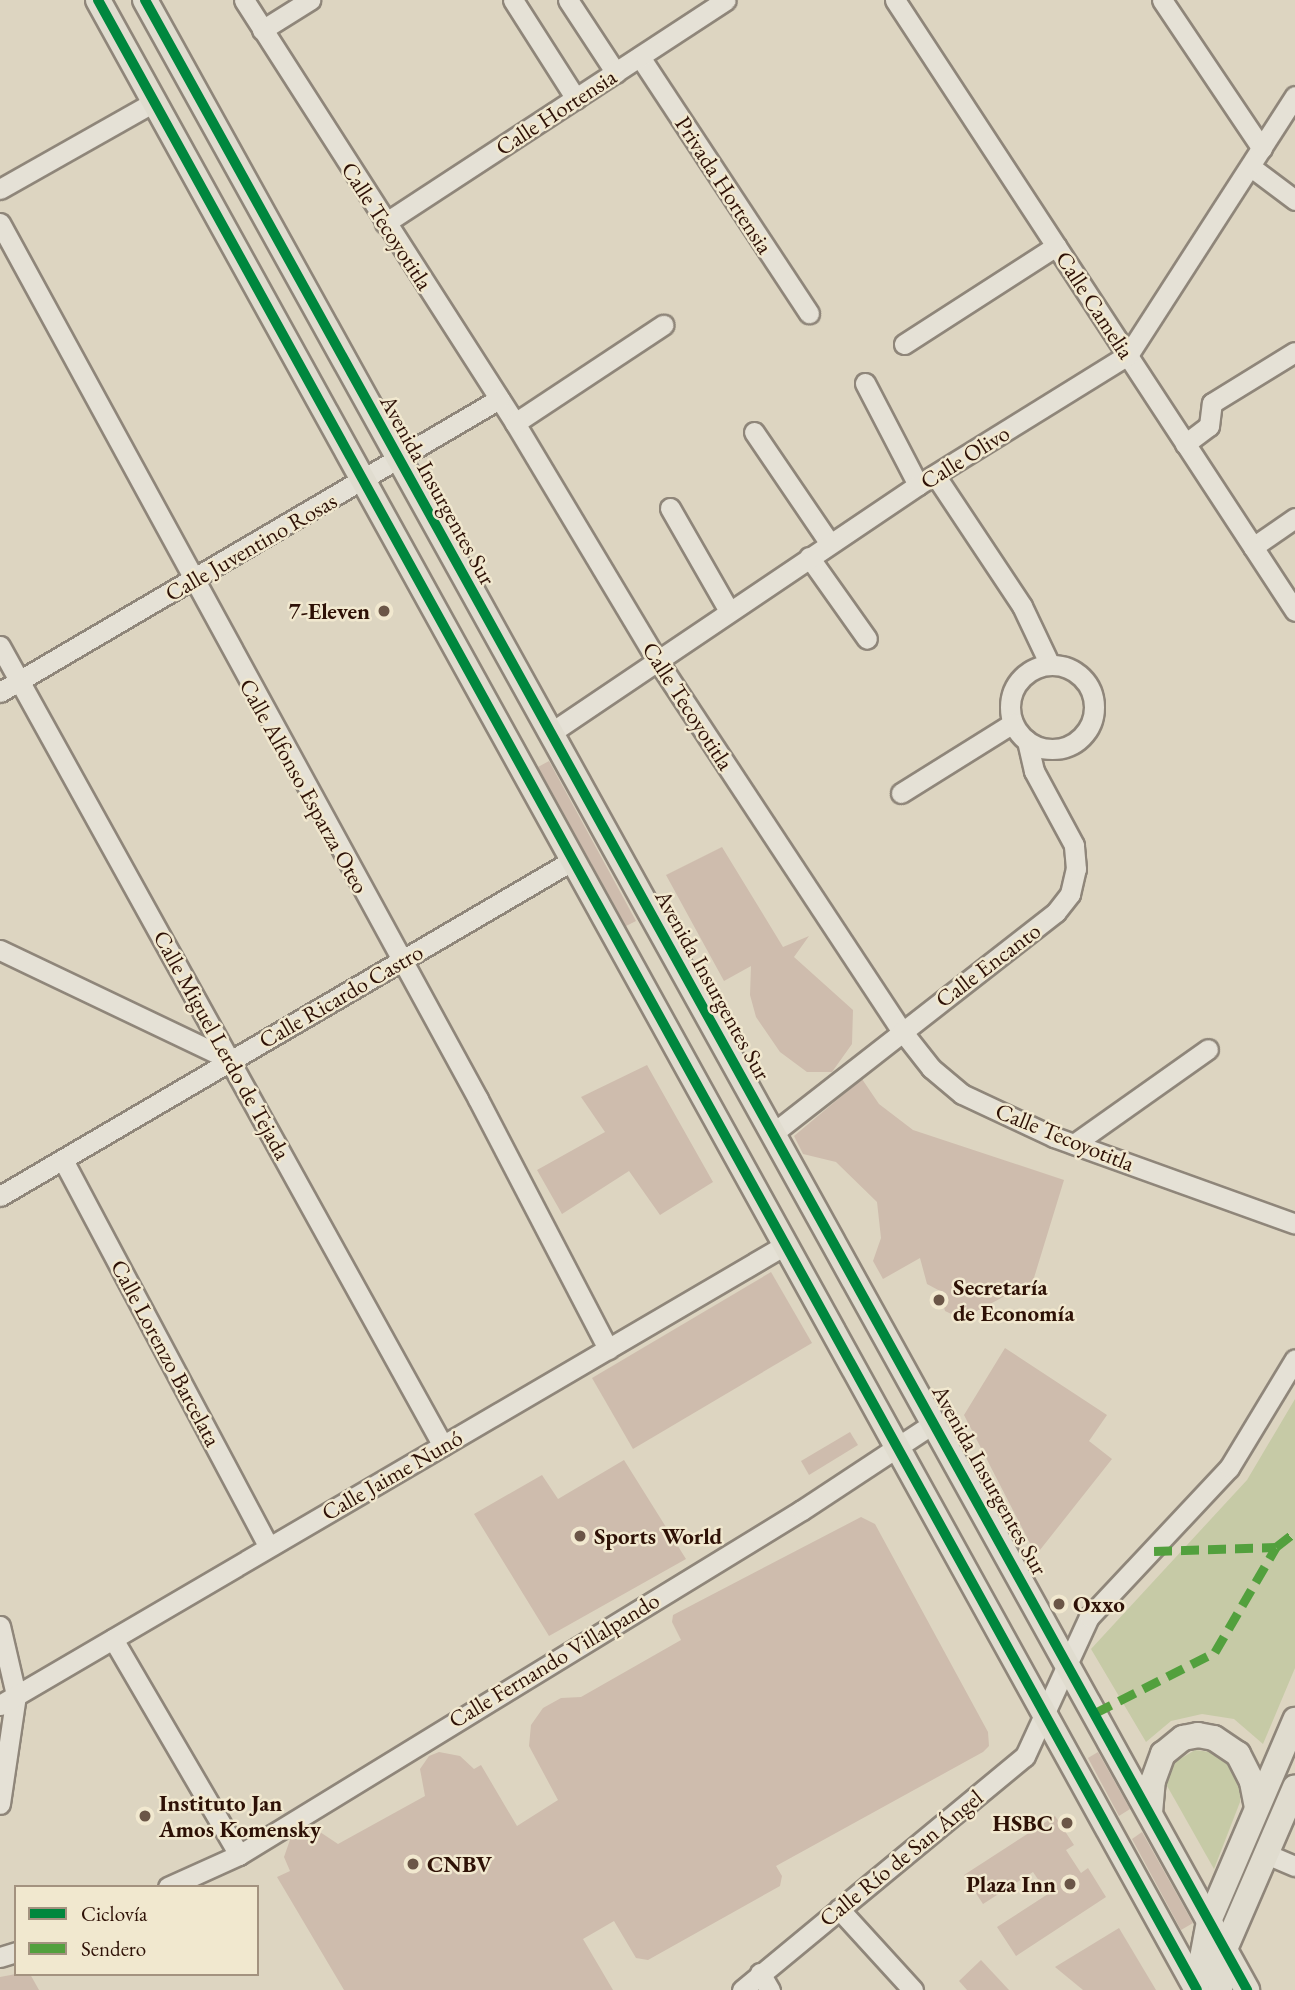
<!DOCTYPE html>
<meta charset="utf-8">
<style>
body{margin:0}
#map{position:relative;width:1295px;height:1990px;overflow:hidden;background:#ddd5c1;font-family:"EB Garamond",serif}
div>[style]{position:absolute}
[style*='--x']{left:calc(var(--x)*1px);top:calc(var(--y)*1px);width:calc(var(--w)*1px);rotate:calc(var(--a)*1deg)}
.green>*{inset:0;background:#c6caa6}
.building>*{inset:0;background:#cebcad}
.roads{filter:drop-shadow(2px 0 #8f867a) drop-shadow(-2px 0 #8f867a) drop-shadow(0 2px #8f867a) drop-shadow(0 -2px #8f867a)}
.minor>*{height:19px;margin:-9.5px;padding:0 9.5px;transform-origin:9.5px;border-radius:9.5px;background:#e5e1d6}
.minor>.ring{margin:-9.5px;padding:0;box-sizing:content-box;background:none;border:19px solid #e5e1d6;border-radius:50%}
.major>*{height:24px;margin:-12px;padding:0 12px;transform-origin:12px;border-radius:12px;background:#e0dccf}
.quiet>*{height:9px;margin-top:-4.5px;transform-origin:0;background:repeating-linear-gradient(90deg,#52a03d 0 18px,transparent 0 27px)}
.cycleway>*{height:10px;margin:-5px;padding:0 5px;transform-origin:5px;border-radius:5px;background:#00873e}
.dots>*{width:19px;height:19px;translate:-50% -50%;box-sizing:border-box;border:4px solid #f1e8cf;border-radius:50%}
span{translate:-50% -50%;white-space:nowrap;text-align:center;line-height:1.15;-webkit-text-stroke:5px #f1e8cf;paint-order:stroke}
.street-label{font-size:23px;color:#2e1106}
.poi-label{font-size:23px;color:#2e1106;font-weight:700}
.right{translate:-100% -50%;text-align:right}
.left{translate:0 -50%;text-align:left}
.legend{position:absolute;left:14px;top:1885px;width:245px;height:91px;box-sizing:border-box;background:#f1e8cf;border:2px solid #a3927f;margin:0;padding:9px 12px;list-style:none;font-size:21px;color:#2e1106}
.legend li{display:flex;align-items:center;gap:14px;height:35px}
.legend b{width:35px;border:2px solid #a3927f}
</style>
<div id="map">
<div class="green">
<i style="clip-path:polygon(1295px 1399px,1295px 1668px,1263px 1744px,1234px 1719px,1202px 1714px,1171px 1721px,1146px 1742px,1091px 1649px,1247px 1480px)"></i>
<i style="clip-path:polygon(1195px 1750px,1217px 1753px,1227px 1760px,1241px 1786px,1240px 1802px,1214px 1869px,1166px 1784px,1175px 1762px)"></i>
</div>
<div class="building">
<i style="clip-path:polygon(549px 761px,636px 921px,626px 926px,538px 767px)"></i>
<i style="clip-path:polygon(722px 847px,783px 947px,809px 936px,794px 957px,853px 1010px,852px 1044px,832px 1072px,807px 1072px,780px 1052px,756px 1017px,750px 995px,751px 966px,724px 981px,666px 875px)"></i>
<i style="clip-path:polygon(647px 1065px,713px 1182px,660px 1215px,629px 1171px,562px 1214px,537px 1170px,605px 1132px,581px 1097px)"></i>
<i style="clip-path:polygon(862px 1079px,879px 1104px,913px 1130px,1064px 1180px,1033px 1281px,962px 1319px,945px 1311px,940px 1291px,927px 1284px,920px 1258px,883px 1279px,873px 1261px,881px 1238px,877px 1202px,836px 1162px,803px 1154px,794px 1136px)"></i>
<i style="clip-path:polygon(771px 1272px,812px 1343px,633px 1449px,592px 1378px)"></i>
<i style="clip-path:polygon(1005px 1348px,1107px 1415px,1089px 1441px,1112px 1459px,1036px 1555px,964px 1415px)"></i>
<i style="clip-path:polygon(850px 1432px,858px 1445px,809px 1475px,801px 1461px)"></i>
<i style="clip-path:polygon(624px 1460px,686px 1559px,549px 1636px,474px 1514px,542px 1475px,558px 1499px)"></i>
<i style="clip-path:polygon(861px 1517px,875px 1524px,988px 1732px,989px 1746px,983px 1752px,776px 1866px,782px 1876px,780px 1886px,648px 1960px,636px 1958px,614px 1921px,583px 1939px,613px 1990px,344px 1990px,277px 1877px,290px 1871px,284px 1857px,291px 1837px,314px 1828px,338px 1844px,425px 1796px,420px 1769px,429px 1756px,439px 1752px,460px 1756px,474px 1769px,481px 1765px,517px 1826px,558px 1800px,529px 1746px,531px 1725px,543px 1708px,561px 1698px,581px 1697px,681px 1640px,672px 1622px,673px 1615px)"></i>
<i style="clip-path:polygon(1098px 1752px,1130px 1809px,1119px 1816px,1088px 1758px)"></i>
<i style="clip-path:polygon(1055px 1816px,1074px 1845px,1066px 1850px,1081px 1873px,1088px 1868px,1106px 1897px,1016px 1956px,997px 1927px,1048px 1894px,1033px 1872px,983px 1904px,964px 1875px)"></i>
<i style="clip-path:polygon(1142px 1832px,1193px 1923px,1181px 1930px,1132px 1839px)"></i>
<i style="clip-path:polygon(1119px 1928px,1156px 1990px,1083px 1990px,1055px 1967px)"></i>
<i style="clip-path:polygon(981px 1960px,1009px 1990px,967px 1990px,959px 1981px)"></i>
<i style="clip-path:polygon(16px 1974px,30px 1974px,39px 1990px,0 1990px,0 1977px)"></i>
</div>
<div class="roads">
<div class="minor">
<i style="--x:244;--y:0;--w:502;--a:57.35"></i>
<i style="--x:515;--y:423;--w:276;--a:59.1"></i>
<i style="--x:657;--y:660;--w:445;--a:56.6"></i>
<i style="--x:902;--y:1031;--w:47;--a:51.9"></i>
<i style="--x:931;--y:1068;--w:40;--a:40"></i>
<i style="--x:962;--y:1094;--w:102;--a:25.1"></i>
<i style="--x:1054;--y:1137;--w:256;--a:19.8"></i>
<i style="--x:513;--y:0;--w:117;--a:57.5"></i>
<i style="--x:568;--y:0;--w:87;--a:56.7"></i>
<i style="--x:895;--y:0;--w:730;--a:56.79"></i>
<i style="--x:1162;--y:0;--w:179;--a:56.1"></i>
<i style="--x:262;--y:30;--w:57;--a:-32"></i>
<i style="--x:640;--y:57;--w:307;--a:56.6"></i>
<i style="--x:1251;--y:167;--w:55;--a:36.9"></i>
<i style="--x:0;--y:189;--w:177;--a:-29.5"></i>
<i style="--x:0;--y:223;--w:998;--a:61.38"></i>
<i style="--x:478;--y:1099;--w:282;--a:62.5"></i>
<i style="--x:385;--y:223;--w:407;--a:-33.2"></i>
<i style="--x:904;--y:344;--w:181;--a:-32.8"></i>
<i style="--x:865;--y:383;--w:115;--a:62.5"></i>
<i style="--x:515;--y:423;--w:178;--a:-33.5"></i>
<i style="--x:754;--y:432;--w:135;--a:55.8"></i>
<i style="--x:1185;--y:444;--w:30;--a:-37"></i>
<i style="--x:1209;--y:426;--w:23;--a:-83"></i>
<i style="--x:1212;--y:403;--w:97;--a:-31.6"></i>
<i style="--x:935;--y:475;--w:157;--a:56.4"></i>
<i style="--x:1022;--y:606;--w:65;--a:64.6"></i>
<i style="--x:670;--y:508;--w:119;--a:60.2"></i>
<i style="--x:1253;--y:547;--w:51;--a:-34.6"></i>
<i style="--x:809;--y:557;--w:100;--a:54.7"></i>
<i style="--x:0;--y:646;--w:914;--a:61.02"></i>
<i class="ring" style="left:1010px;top:665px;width:65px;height:65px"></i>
<i style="--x:0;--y:692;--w:579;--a:-30.42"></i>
<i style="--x:549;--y:734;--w:445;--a:-34"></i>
<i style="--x:918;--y:485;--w:247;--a:-31.8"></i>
<i style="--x:1128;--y:355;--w:308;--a:-57.2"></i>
<i style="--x:901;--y:793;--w:132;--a:-32"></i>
<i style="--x:0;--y:950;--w:256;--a:25.5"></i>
<i style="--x:772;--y:1134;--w:360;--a:-38"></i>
<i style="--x:1056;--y:912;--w:23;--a:-52"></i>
<i style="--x:1070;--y:894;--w:26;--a:-77"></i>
<i style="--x:1076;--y:869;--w:24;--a:-95"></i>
<i style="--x:1074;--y:845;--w:84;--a:-118.4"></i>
<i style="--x:1034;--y:771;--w:31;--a:-103"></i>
<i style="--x:1074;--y:1144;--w:164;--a:-35.3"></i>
<i style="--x:63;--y:1160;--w:438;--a:62"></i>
<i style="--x:0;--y:1196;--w:664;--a:-30.39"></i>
<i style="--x:0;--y:1626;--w:71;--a:76.9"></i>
<i style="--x:16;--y:1695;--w:110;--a:98.4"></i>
<i style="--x:113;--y:1639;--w:250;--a:59.7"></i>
<i style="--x:0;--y:1705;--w:910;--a:-30.37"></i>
<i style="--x:1264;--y:1853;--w:34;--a:23"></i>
<i style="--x:168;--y:1887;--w:78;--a:-24.3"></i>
<i style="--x:239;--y:1855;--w:660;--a:-31.5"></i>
<i style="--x:802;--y:1510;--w:158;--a:-33.4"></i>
<i style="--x:839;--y:1909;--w:110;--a:47.6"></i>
<i style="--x:0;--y:1957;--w:17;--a:-17"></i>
<i style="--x:760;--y:1973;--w:20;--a:60"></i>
<i style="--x:742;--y:1990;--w:367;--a:-39.6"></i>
<i style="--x:1025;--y:1756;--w:153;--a:-65.3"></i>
<i style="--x:1089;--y:1617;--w:204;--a:-46.8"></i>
<i style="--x:1229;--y:1468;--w:127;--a:-58.8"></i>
</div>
<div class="major">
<i style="--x:98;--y:0;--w:2273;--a:61.09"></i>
<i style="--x:145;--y:0;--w:2275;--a:61.02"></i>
<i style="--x:1150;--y:1813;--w:32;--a:-85"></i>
<i style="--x:1153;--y:1781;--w:29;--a:-70"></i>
<i style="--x:1163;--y:1754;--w:26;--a:-39"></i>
<i style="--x:1183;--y:1738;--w:15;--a:-11"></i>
<i style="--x:1198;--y:1735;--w:16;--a:11"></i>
<i style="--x:1214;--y:1738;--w:29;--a:34"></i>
<i style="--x:1238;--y:1754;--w:31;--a:63"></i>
<i style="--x:1252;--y:1782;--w:26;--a:79"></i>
<i style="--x:1196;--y:1990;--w:70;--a:-79.3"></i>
<i style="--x:1209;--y:1921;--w:219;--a:-66.8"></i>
<i style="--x:1220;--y:1990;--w:41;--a:-83"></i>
<i style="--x:1225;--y:1949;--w:176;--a:-66.6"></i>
</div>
</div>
<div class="quiet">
<i style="--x:1154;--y:1551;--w:122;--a:-1.9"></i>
<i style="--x:1276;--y:1547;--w:24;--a:-38"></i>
<i style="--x:1095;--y:1713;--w:135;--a:-26.9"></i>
<i style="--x:1215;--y:1652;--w:121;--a:-59.8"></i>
</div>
<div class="cycleway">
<i style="--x:98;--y:0;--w:2273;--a:61.09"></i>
<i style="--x:145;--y:0;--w:2275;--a:61.02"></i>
</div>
<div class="dots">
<i style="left:384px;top:611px;background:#6b5647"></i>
<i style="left:939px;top:1300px;background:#6b5647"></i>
<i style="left:580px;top:1536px;background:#6b5647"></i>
<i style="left:1059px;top:1604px;background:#6b5647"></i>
<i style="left:145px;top:1816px;background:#6b5647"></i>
<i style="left:1067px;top:1823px;background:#6b5647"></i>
<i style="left:413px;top:1864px;background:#6b5647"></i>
<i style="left:1070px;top:1884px;background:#6b5647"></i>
</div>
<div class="street-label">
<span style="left:556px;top:112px;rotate:-33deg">Calle Hortensia</span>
<span style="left:724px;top:185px;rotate:57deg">Privada Hortensia</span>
<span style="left:387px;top:226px;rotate:57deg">Calle Tecoyotitla</span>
<span style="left:1095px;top:305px;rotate:57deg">Calle Camelia</span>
<span style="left:965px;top:457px;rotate:-32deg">Calle Olivo</span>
<span style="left:438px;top:490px;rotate:61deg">Avenida Insurgentes Sur</span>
<span style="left:251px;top:547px;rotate:-30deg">Calle Juventino Rosas</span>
<span style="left:688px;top:706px;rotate:57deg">Calle Tecoyotitla</span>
<span style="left:304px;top:786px;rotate:61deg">Calle Alfonso Esparza Oteo</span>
<span style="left:988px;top:965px;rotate:-37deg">Calle Encanto</span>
<span style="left:713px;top:985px;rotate:61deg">Avenida Insurgentes Sur</span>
<span style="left:341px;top:996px;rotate:-30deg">Calle Ricardo Castro</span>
<span style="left:222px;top:1045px;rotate:61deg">Calle Miguel Lerdo de Tejada</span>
<span style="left:1065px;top:1137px;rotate:22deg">Calle Tecoyotitla</span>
<span style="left:166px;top:1353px;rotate:62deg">Calle Lorenzo Barcelata</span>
<span style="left:392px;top:1475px;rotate:-30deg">Calle Jaime Nunó</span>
<span style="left:990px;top:1480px;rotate:61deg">Avenida Insurgentes Sur</span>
<span style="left:554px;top:1660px;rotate:-31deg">Calle Fernando Villalpando</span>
<span style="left:901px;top:1858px;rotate:-39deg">Calle Río de San Ángel</span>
</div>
<div class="poi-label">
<span class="right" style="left:370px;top:611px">7-Eleven</span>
<span class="left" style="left:953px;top:1300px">Secretaría<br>de Economía</span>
<span class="left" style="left:594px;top:1536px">Sports World</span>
<span class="left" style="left:1073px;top:1604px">Oxxo</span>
<span class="left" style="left:159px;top:1816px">Instituto Jan<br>Amos Komensky</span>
<span class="right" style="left:1053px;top:1823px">HSBC</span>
<span class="left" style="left:427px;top:1864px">CNBV</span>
<span class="right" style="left:1056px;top:1884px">Plaza Inn</span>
</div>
<ul class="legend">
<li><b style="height:9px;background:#00873e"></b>Ciclovía</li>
<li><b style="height:9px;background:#52a03d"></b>Sendero</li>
</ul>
</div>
